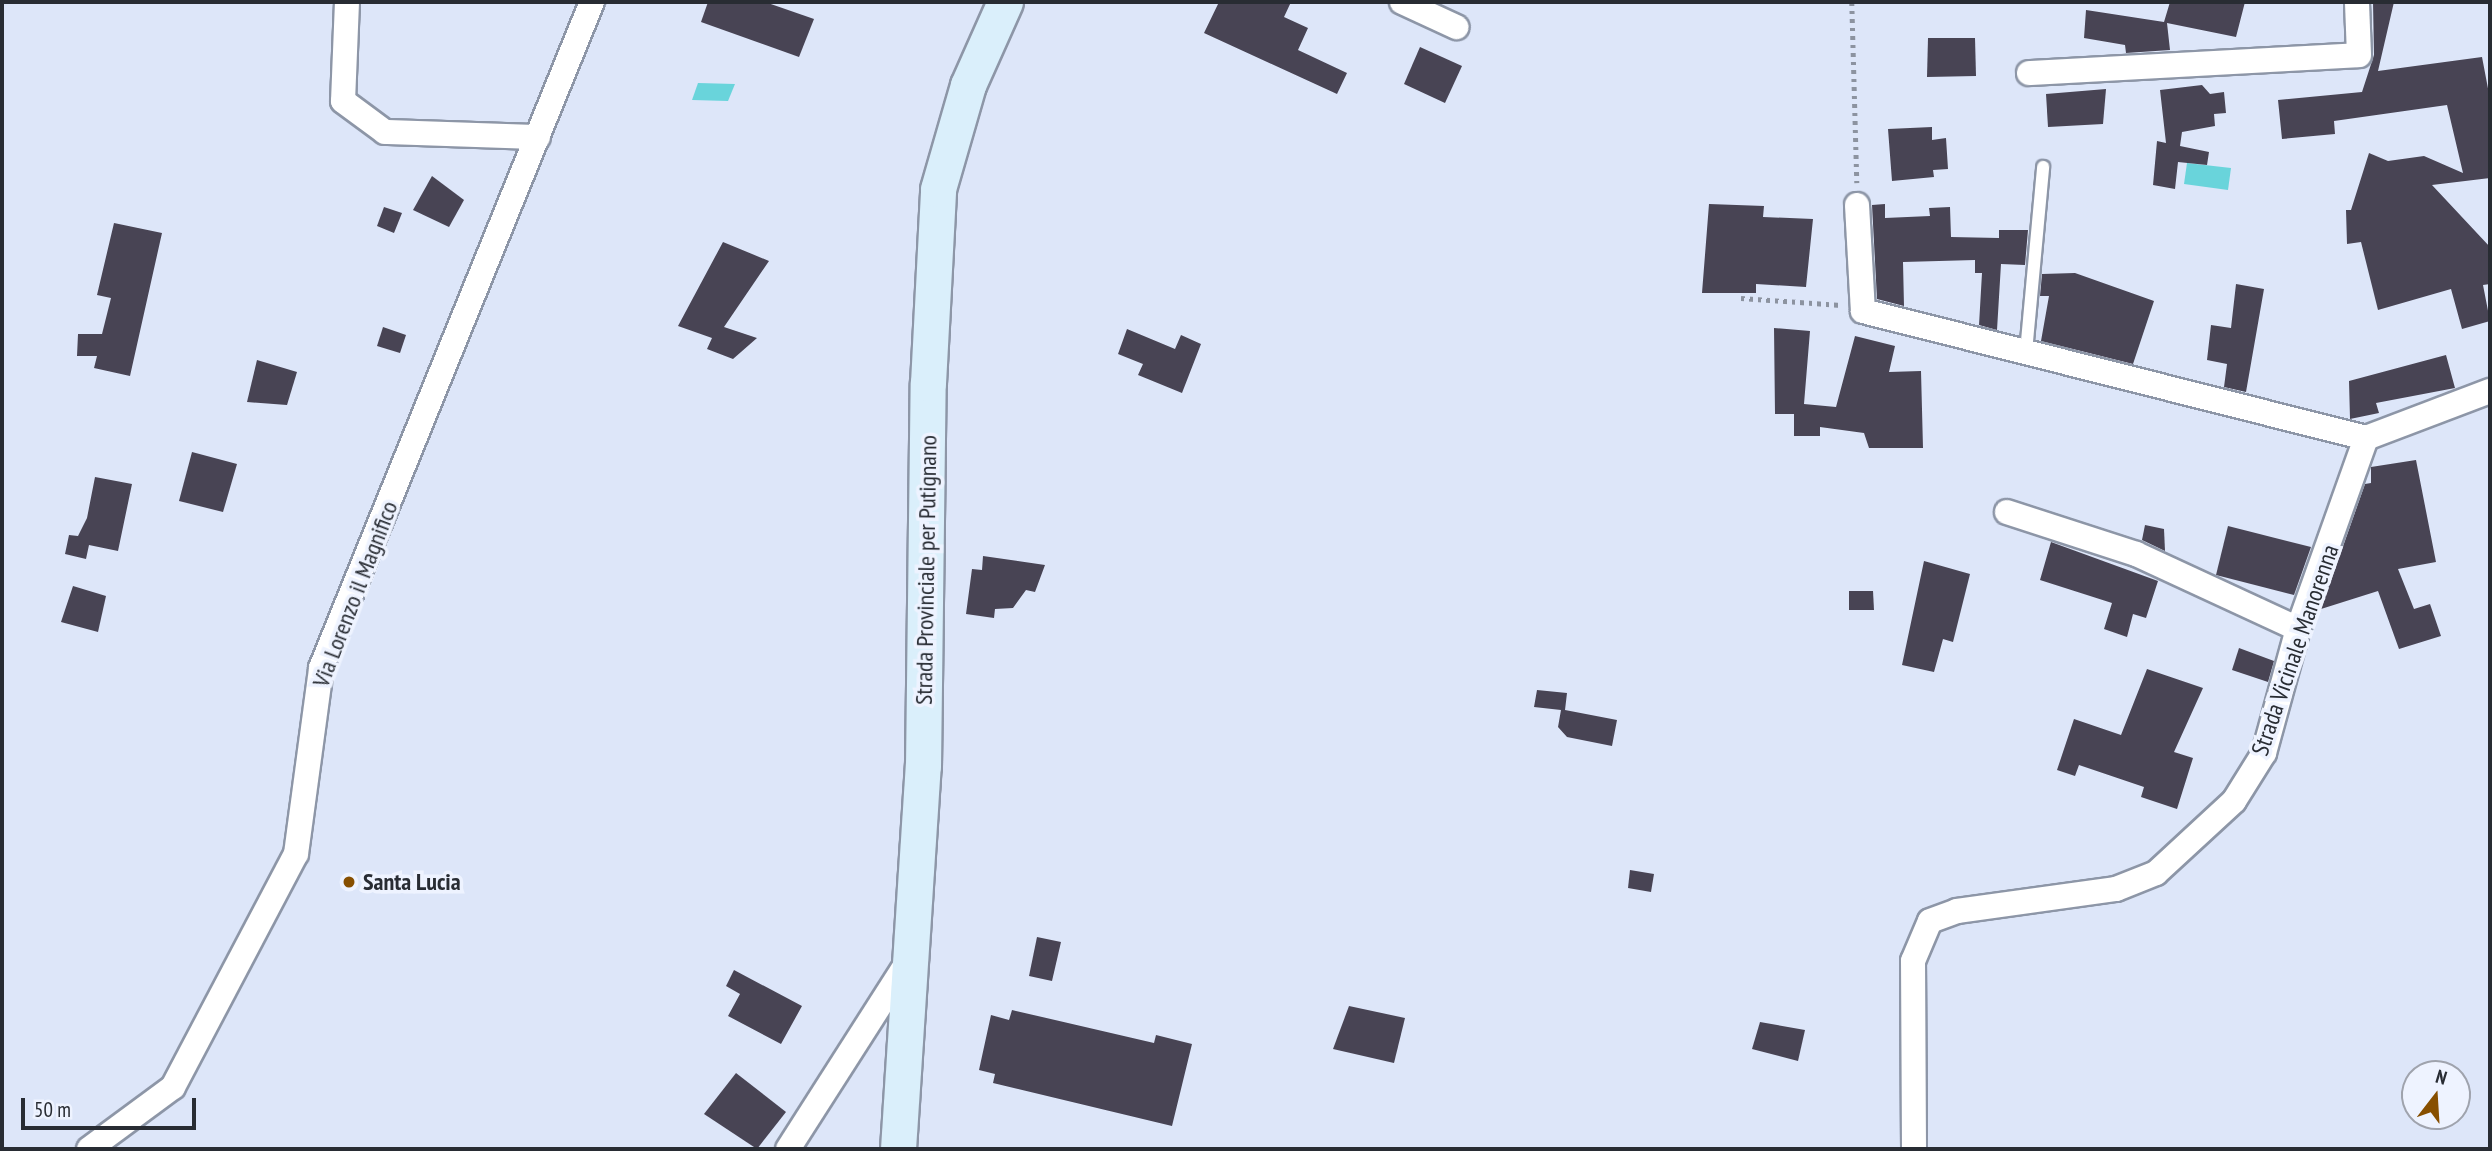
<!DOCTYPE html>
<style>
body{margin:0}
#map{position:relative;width:2492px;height:1151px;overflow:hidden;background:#dde6f9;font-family:"PT Sans Narrow",sans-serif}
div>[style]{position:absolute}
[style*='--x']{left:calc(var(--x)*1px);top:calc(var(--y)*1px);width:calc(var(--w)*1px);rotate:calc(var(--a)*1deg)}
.water>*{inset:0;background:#69d4db}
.building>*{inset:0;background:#484454}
.path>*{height:4.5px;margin-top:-2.25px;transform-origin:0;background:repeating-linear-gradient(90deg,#8c93a0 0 3.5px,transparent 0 8.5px)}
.roads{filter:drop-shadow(2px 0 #8d96a7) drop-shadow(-2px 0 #8d96a7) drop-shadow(0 2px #8d96a7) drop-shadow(0 -2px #8d96a7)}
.lane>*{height:12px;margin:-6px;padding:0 6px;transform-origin:6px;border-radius:6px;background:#fff}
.street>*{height:24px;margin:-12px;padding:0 12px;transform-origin:12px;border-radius:12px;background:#fff}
.secondary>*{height:35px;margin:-17.5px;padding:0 17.5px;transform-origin:17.5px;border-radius:17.5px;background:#daeffb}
.dots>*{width:19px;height:19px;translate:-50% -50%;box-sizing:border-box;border:4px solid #eef3ff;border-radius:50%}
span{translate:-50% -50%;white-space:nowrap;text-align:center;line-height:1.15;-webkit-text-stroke:7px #eef3ff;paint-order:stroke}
.street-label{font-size:24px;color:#282c33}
.poi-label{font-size:24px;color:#282c33;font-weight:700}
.left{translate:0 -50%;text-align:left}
.frame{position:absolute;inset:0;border:4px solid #282c33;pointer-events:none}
.north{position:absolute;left:2401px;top:1060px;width:70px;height:70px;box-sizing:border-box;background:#eef3ff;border:2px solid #9fa3ad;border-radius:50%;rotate:17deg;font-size:19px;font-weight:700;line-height:28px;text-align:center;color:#282c33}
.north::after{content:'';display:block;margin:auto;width:24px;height:32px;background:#874f00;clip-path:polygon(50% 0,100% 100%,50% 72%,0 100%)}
.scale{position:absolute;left:21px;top:1098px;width:175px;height:32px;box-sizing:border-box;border:4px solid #282c33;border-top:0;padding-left:9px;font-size:21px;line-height:24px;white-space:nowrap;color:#282c33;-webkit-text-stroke:5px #eef3ff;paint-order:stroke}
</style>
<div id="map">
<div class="water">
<i style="clip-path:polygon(698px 83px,735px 84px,728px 101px,692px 100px)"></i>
<i style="clip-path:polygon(2187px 163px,2231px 168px,2228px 190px,2184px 184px)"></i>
</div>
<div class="building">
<i style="clip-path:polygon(708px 2px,765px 2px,814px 19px,799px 57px,701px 22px)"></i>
<i style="clip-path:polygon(1219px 2px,1291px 2px,1284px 17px,1308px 28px,1298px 50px,1347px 73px,1337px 94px,1204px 33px)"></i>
<i style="clip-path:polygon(2170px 2px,2245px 2px,2236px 37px,2167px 23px,2170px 50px,2126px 53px,2125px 45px,2084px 38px,2086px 10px,2164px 22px)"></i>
<i style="clip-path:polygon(2373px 2px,2394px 2px,2378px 71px,2482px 57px,2490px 99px,2490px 178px,2432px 185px,2490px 247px,2490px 284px,2483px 285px,2490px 321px,2462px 329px,2451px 289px,2378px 310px,2361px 242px,2347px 244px,2346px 210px,2351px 210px,2369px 153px,2388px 161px,2424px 156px,2463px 173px,2447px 105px,2334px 121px,2335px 134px,2282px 139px,2278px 100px,2362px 92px,2374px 55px)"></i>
<i style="clip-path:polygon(1928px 38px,1975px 38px,1976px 76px,1927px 77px)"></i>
<i style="clip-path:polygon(1420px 47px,1462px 66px,1445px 103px,1404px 84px)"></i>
<i style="clip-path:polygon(2202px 85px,2210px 94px,2224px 92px,2226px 113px,2214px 114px,2215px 126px,2182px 132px,2180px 146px,2209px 152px,2207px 165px,2178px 162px,2175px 189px,2153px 185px,2157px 141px,2166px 143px,2160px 90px)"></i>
<i style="clip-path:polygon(2106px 89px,2103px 124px,2048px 127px,2046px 94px)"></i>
<i style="clip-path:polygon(1932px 127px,1932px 140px,1946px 138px,1948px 169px,1933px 170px,1934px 177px,1892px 181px,1888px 129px)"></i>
<i style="clip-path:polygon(432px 176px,464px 200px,449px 227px,413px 210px)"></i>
<i style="clip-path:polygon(1709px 204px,1764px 206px,1763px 217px,1813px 219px,1806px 287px,1756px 284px,1756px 293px,1702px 293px)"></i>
<i style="clip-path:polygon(1885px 204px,1885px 218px,1930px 216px,1929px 208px,1950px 207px,1951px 237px,1999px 238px,1999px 230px,2028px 230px,2025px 265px,2001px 264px,1997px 330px,1979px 325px,1982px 273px,1975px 273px,1975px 260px,1903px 262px,1904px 306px,1877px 299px,1872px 205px)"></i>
<i style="clip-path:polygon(384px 207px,402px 213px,394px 233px,377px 226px)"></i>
<i style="clip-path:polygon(114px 223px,162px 233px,130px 376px,94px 368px,97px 356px,77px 356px,78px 334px,102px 334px,111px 298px,97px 295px)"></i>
<i style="clip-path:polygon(723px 242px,769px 261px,724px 327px,757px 338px,733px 359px,707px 349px,712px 338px,678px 326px)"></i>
<i style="clip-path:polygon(2075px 273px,2154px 301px,2133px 364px,2041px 341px,2049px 296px,2040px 296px,2042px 274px)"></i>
<i style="clip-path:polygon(2236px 284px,2264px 289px,2246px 392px,2224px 387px,2227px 364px,2207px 360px,2211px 325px,2231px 328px)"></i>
<i style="clip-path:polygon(383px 327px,406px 335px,400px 353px,377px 346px)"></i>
<i style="clip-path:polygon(1774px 328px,1810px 331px,1804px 404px,1836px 407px,1855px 336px,1895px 346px,1889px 372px,1921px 371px,1923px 448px,1869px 448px,1864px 433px,1820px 427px,1820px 436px,1794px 436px,1794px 414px,1775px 414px)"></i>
<i style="clip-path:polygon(1127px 329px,1175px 349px,1181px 335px,1201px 344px,1182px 393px,1138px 375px,1143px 364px,1118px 354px)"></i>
<i style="clip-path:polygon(2446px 355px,2455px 388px,2376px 403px,2379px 413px,2350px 419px,2349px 381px)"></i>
<i style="clip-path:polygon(257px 360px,297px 372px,287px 405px,247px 402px)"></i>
<i style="clip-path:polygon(192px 452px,237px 464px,223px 512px,179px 501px)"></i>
<i style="clip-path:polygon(2416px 460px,2436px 562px,2398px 569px,2414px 609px,2430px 604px,2441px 636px,2399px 649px,2378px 591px,2321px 609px,2365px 484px,2371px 483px,2371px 467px)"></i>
<i style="clip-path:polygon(95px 477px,132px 484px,118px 551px,89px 545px,86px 559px,65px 554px,69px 535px,78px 536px,87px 518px)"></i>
<i style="clip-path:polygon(2145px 525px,2164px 529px,2165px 551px,2142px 540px)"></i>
<i style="clip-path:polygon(2228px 526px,2311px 547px,2294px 595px,2216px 575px)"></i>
<i style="clip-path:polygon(2051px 542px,2158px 581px,2146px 618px,2133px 614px,2127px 637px,2104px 629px,2112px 603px,2040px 580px)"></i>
<i style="clip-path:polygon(983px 556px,1045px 565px,1035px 592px,1026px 590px,1013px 608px,995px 609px,994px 618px,966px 614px,972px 569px,982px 570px)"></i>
<i style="clip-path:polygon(1924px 561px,1970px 574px,1953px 642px,1943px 639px,1934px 672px,1902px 665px)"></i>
<i style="clip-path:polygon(73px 586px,106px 596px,98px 632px,61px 622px)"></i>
<i style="clip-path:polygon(1849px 591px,1873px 591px,1874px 610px,1849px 610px)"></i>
<i style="clip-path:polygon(2239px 648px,2274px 661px,2268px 682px,2232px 670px)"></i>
<i style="clip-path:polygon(2147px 669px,2203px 688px,2174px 752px,2193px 758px,2177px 809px,2141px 797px,2144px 787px,2079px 765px,2075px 776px,2057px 770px,2074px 719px,2121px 735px)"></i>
<i style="clip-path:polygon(1537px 690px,1567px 693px,1565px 710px,1617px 720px,1612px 746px,1567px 737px,1558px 727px,1561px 710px,1534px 707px)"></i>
<i style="clip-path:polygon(1630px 870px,1654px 874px,1651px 892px,1628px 888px)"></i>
<i style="clip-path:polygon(1037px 937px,1061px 942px,1052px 981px,1029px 976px)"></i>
<i style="clip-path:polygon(734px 970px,802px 1006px,781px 1044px,728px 1016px,740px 994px,726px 986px)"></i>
<i style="clip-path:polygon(1349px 1006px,1405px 1018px,1394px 1063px,1333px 1049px)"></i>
<i style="clip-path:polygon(1012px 1010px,1154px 1043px,1156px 1035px,1192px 1044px,1172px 1126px,993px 1083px,995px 1074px,979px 1070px,991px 1015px,1009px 1020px)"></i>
<i style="clip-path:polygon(1760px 1022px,1805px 1030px,1798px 1061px,1752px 1049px)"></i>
<i style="clip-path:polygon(736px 1073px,786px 1112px,757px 1149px,704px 1114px)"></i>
</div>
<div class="path">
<i style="--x:1852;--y:2;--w:181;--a:88.4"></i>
<i style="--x:1741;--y:298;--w:100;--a:4"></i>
</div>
<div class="roads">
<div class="lane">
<i style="--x:2026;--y:352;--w:186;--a:-84.7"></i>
</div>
<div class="street">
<i style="--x:347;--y:2;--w:99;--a:92.3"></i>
<i style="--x:343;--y:101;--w:52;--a:36.4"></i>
<i style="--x:385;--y:132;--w:153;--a:1.9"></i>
<i style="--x:1402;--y:2;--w:60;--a:24.8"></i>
<i style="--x:2029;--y:73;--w:330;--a:-3.1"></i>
<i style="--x:2359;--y:55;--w:53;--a:-92.2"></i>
<i style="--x:1857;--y:205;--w:106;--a:86.8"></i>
<i style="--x:1863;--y:311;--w:519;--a:14.17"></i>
<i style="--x:2007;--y:512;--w:136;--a:18"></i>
<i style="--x:2136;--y:554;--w:179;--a:24.8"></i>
<i style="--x:89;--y:1149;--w:104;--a:-36.4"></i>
<i style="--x:173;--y:1087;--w:263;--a:-62.2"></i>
<i style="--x:296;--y:854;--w:188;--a:-82.3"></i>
<i style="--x:321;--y:668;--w:719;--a:-67.86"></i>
<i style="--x:788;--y:1149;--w:223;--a:-57.4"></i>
<i style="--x:1914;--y:1149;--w:188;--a:-90.3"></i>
<i style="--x:1913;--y:961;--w:43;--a:-67"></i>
<i style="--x:1930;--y:921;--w:29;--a:-20"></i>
<i style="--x:1957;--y:911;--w:161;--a:-7.9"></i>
<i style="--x:2116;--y:889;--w:43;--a:-21.8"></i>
<i style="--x:2156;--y:873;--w:106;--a:-42.7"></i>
<i style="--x:2234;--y:801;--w:57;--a:-58"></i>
<i style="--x:2264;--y:753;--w:129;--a:-74.7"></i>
<i style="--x:2298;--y:629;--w:203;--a:-70.4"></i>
<i style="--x:2366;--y:438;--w:133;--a:-20.8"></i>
</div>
<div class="secondary">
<i style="--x:898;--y:1149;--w:384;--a:-86.3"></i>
<i style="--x:923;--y:766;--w:383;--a:-89.3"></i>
<i style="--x:928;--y:383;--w:194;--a:-87"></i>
<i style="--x:938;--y:189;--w:108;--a:-73.9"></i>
<i style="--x:968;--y:85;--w:91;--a:-66"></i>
</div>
</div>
<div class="dots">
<i style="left:349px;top:882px;background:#874f00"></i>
</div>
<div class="street-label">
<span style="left:926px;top:570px;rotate:-89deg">Strada Provinciale per Putignano</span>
<span style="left:355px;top:594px;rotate:-69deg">Via Lorenzo il Magnifico</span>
<span style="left:2295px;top:650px;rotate:-71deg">Strada Vicinale Manorenna</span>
</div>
<div class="poi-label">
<span class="left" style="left:363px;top:882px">Santa Lucia</span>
</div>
<div class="frame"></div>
<div class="north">N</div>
<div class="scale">50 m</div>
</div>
